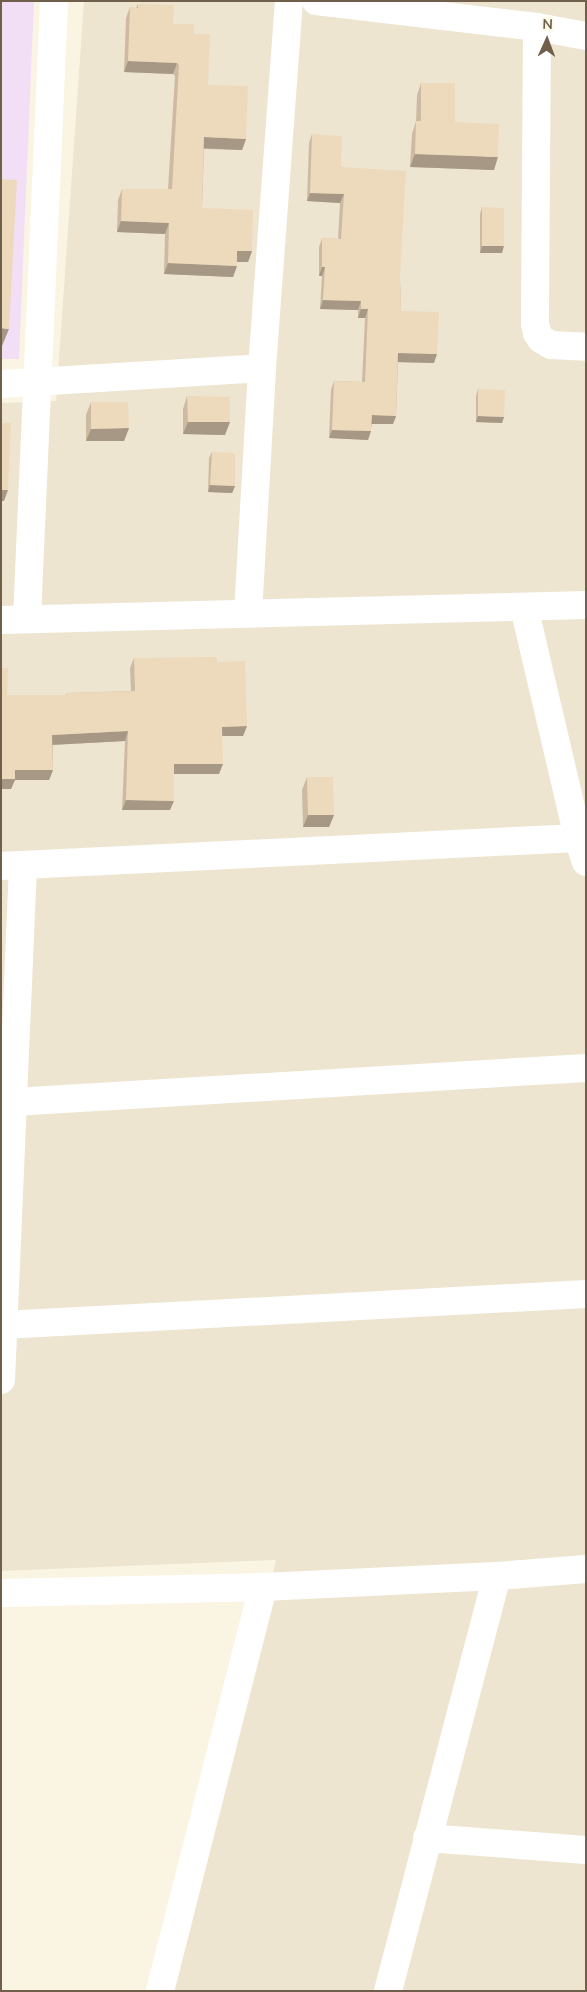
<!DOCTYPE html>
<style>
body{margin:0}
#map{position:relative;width:587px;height:1992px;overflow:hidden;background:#faf5e2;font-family:"Nunito Sans",sans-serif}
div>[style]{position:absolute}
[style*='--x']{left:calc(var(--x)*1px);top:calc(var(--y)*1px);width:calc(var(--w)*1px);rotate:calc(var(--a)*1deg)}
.residential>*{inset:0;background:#eee5d0}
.education>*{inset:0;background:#f2dff6}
.minor>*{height:28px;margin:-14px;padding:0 14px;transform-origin:14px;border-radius:14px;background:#fff}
.wall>*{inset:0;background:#ccbba2}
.shaded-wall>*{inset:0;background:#a69884}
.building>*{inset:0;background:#edd9bc}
span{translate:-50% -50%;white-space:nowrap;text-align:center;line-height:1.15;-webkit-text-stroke:4px #fef9e8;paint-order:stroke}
.frame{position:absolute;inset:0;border:2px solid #705f4b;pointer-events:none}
.north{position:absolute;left:522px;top:15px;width:50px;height:50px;-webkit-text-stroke:4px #fef9e8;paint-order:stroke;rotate:2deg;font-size:14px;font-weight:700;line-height:20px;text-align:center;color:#705f4b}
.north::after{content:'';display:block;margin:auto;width:18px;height:22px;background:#705f4b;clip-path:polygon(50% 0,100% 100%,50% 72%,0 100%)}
</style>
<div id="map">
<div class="residential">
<i style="clip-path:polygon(84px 1px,586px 1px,586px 1991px,173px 1991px,276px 1560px,1px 1571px,1px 403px,56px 401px)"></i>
</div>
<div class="education">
<i style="clip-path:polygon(1px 1px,34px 1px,19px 359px,1px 359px)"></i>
</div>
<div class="minor">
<i style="--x:316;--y:1;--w:223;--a:6.7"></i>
<i style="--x:537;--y:27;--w:50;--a:10.4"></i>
<i style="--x:537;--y:27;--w:297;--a:90.4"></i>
<i style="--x:535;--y:324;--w:9;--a:77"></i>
<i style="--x:537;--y:333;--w:7;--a:56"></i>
<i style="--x:541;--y:339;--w:12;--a:31"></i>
<i style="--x:551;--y:345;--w:35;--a:3"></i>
<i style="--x:1;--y:384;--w:261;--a:-3.5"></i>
<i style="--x:524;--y:607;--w:237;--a:76.8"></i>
<i style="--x:578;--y:838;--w:25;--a:72"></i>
<i style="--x:248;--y:613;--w:245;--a:-86.7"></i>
<i style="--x:262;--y:368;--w:368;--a:-85.8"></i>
<i style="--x:27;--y:618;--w:618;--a:-87.49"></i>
<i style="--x:1;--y:620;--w:585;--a:-1.47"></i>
<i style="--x:1;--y:866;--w:578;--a:-2.78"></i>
<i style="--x:13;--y:1102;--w:574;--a:-3.4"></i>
<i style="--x:3;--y:1325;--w:584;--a:-3.04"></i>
<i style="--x:1;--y:1380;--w:515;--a:-87.55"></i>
<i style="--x:1;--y:1593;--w:262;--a:-1.3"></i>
<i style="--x:263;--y:1587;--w:234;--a:-2.7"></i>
<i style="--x:497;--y:1576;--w:89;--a:-4.5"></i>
<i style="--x:427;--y:1838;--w:159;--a:4.3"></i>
<i style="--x:160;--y:1991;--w:417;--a:-75.7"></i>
<i style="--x:388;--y:1991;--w:429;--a:-75.3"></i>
</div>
<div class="wall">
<i style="clip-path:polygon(138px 4px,173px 24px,194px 34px,208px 85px,246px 139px,242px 150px,204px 149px,202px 208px,252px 251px,248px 262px,237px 262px,237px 266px,233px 277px,164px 274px,165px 234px,117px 232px,118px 200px,122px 189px,168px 189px,175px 76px,173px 74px,124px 72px,126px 18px,130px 7px,136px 8px)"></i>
<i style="clip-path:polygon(421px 83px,455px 122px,494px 170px,410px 167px,412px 134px,416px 121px,417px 95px)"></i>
<i style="clip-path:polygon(312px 134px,341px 167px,400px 277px,401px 311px,434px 363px,398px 362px,396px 416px,393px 424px,372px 424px,368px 440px,329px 438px,331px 390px,334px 381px,362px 382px,365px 318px,358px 318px,358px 310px,320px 309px,322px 276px,319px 276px,319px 247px,322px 238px,338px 239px,340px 203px,307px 201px,309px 143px)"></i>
<i style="clip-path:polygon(482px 207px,502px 253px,480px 253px,480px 214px)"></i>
<i style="clip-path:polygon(478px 389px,504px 417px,502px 423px,476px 422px,476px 396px)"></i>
<i style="clip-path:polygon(187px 396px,225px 435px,183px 434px,183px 409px)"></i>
<i style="clip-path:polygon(91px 402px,129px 428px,124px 441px,86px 441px,86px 415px)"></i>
<i style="clip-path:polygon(212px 452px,235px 486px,232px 493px,208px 492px,209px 458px)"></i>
<i style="clip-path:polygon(134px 658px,217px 662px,247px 726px,243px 736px,222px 736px,219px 774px,174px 774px,170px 810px,122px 810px,125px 741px,53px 745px,53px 770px,49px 780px,15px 780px,11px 789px,1px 789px,1px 668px,7px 695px,66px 695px,67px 693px,131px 691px,130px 668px)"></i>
<i style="clip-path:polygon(307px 777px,334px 815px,329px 827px,303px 827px,302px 790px)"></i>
</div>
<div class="shaded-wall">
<i style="clip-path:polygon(128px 61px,177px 63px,173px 74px,124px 72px)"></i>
<i style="clip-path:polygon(204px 137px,246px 139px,242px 150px,200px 148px)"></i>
<i style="clip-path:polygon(415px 154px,498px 157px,494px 170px,410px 167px)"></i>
<i style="clip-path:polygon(310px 193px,344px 194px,340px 203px,307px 201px)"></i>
<i style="clip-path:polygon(121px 221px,169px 223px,165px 234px,117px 232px)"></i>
<i style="clip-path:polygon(482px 246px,504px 246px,502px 253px,480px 253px)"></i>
<i style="clip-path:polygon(237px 251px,252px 251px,248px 262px,233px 262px)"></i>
<i style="clip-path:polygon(168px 263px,237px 266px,233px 277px,164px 274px)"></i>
<i style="clip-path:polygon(322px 267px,325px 267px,322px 276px,319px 276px)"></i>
<i style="clip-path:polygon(323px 300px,361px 301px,358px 310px,320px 309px)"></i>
<i style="clip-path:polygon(361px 309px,368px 309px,365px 318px,358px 318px)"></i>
<i style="clip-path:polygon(1px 328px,9px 329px,2px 346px,1px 346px)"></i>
<i style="clip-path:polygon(398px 353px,437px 354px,434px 363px,395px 362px)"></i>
<i style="clip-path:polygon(372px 415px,396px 416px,393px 424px,369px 424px)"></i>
<i style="clip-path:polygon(478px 416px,504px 417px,502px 423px,476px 422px)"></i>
<i style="clip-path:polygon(188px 422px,230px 422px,225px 435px,183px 434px)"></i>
<i style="clip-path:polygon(129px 428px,124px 441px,86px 441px,91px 429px)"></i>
<i style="clip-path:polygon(332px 430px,371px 431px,368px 440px,329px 438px)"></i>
<i style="clip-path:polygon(210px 485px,235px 486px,232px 493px,208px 492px)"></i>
<i style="clip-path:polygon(1px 490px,8px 490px,4px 501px,1px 501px)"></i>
<i style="clip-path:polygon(247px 726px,243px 736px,218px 736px,222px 727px)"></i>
<i style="clip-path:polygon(128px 731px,125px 741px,49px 745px,52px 735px)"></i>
<i style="clip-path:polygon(174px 764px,223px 764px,219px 774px,171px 774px)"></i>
<i style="clip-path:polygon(15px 770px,53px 770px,49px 780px,15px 780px,11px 789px,1px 789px,1px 779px)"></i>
<i style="clip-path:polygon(126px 800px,174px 801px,170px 810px,122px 810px)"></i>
<i style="clip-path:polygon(308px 815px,334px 815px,329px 827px,303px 827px)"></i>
</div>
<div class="building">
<i style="clip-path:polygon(138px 4px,174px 5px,173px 24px,194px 24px,194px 34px,210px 34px,208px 85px,248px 86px,246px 139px,204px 137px,202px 208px,253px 210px,252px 251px,237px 251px,237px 266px,168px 263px,169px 223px,121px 221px,122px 189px,172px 189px,179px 65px,177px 63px,128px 61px,130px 7px,138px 8px)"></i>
<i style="clip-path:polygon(421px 83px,455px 83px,455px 122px,499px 124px,498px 157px,415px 154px,416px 121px,421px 121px)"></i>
<i style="clip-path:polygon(312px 134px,342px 136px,341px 167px,406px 171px,400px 277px,401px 311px,439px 312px,437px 354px,398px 353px,396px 416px,372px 415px,371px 431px,332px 430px,334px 381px,365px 382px,368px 309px,361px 309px,361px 301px,323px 300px,325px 267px,322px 267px,322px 238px,341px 239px,344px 194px,310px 193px)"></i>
<i style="clip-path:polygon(1px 179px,17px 180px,9px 329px,1px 328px)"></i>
<i style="clip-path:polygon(482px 207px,504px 208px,504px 246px,482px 246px)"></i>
<i style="clip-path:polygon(478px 389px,505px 390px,504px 417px,478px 416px)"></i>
<i style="clip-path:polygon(187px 396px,230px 397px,230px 422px,188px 422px)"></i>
<i style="clip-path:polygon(91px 402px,128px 402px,129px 428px,91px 429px)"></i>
<i style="clip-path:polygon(1px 423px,11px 423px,8px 490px,1px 490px)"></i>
<i style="clip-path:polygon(212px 452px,235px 453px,235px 486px,210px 485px)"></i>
<i style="clip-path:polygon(217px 657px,217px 662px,245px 661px,247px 726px,222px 727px,223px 764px,174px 764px,174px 801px,126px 800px,128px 731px,52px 735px,53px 770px,15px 770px,15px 779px,1px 779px,1px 668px,8px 668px,7px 695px,67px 695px,67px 693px,135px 691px,134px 658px)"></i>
<i style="clip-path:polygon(307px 777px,333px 777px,334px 815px,308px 815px)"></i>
</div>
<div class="frame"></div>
<div class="north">N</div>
</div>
